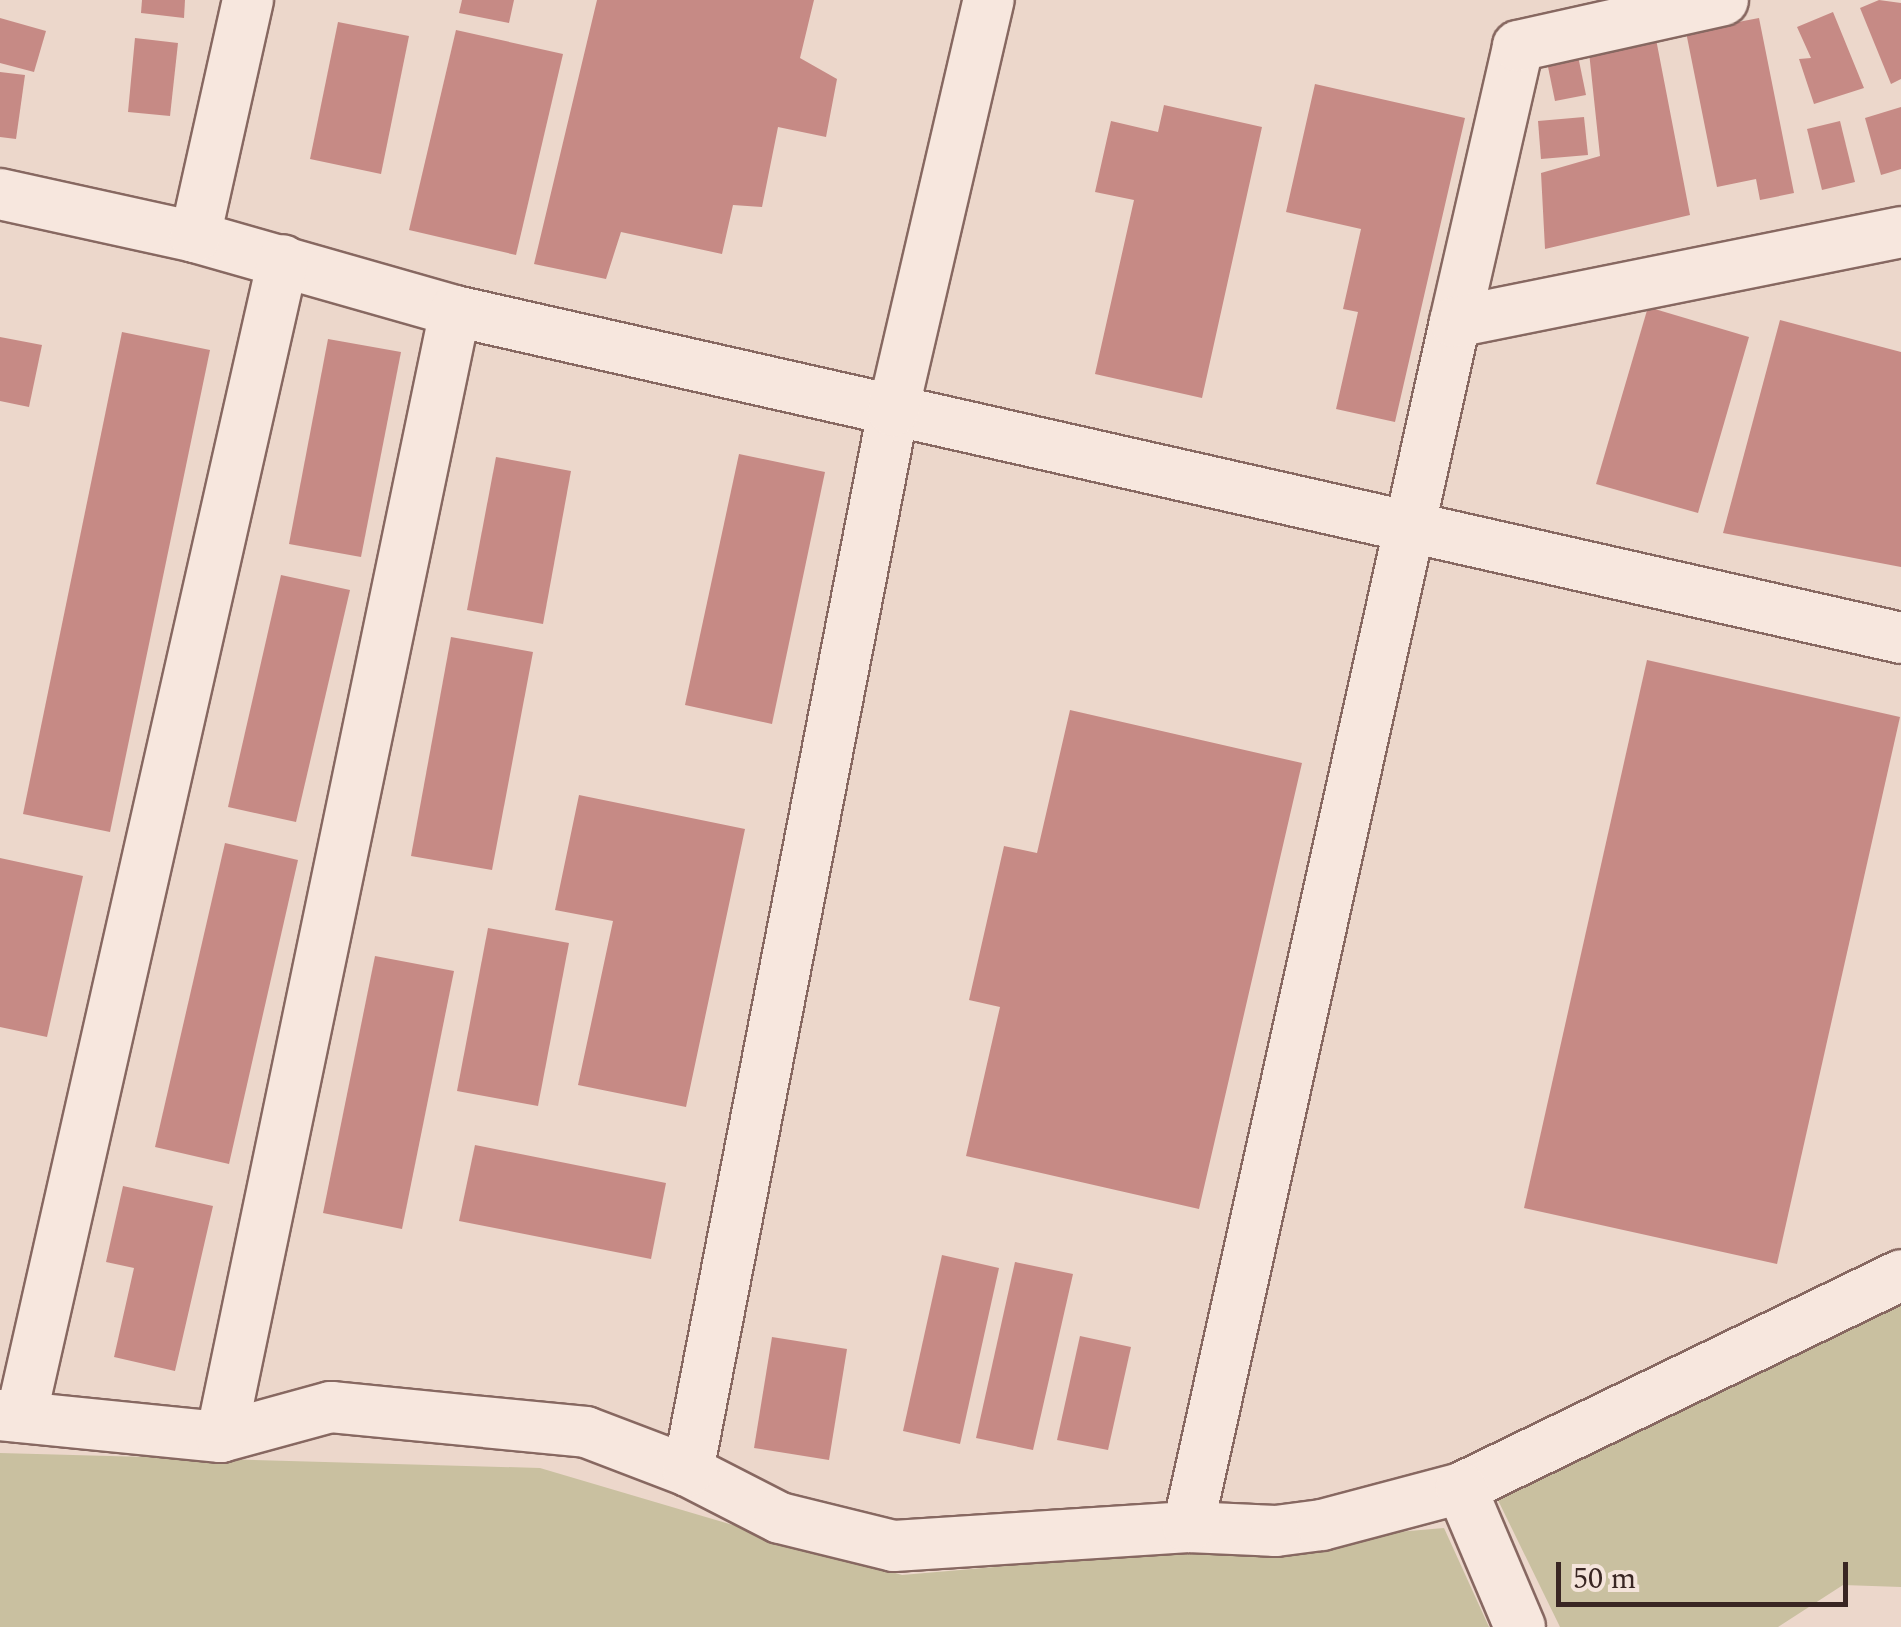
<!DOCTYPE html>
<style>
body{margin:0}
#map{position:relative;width:1901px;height:1627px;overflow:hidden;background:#ecd7cb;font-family:Spectral,serif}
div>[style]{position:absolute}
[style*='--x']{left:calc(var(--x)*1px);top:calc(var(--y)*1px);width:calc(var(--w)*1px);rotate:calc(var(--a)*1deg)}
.green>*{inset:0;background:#c9c0a0}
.building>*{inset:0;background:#c68a85}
.roads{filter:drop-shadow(2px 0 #876861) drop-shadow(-2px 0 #876861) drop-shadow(0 2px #876861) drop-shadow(0 -2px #876861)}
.minor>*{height:50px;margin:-25px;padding:0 25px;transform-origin:25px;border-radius:25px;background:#f7e7de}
span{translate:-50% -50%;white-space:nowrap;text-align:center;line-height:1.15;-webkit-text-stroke:8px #f4e4db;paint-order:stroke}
.scale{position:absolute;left:1556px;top:1562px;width:292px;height:45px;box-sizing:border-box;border:5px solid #392623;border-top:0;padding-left:12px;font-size:30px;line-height:35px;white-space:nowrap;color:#392623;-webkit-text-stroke:8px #f4e4db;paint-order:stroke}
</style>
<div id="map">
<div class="green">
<i style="clip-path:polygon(1901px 1287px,1901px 1587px,1843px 1585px,1778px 1627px,1560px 1627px,1494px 1492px)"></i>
<i style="clip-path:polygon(0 1453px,540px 1468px,902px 1575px,1444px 1528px,1489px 1627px,0 1627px)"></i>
</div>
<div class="building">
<i style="clip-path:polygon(142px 0,185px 0,184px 18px,141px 13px)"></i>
<i style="clip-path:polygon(462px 0,514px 0,509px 23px,459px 13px)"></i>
<i style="clip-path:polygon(597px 0,814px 0,800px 58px,837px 79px,826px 137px,778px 127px,762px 207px,733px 205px,722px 254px,621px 232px,606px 279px,534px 264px)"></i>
<i style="clip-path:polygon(1879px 0,1901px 3px,1901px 79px,1891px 84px,1860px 8px)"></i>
<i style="clip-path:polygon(1833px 12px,1864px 88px,1814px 104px,1799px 59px,1811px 58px,1797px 27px)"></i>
<i style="clip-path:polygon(0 18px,46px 31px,34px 72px,0 63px)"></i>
<i style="clip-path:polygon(1759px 18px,1794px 193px,1760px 200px,1756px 179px,1717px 187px,1686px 32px)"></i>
<i style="clip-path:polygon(338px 22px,409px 36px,381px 174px,310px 159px)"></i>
<i style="clip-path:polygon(456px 30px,563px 54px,516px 255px,409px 230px)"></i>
<i style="clip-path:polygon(135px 38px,178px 43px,170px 116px,128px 112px)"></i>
<i style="clip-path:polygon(1656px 39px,1690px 215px,1545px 249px,1541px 173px,1600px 156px,1589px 52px)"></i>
<i style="clip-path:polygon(1578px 56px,1586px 95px,1555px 101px,1547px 62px)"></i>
<i style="clip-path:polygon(0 72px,25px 75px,16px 139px,0 137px)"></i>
<i style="clip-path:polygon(1315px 84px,1465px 118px,1395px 422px,1336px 409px,1358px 312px,1343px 309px,1361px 229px,1286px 212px)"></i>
<i style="clip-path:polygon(1164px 105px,1262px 127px,1202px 398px,1095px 374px,1134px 200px,1095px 192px,1111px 121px,1158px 132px)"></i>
<i style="clip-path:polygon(1901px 107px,1901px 169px,1881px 175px,1865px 118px)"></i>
<i style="clip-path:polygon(1584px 117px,1588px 155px,1541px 159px,1538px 121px)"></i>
<i style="clip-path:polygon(1840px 121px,1855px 182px,1822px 190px,1807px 129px)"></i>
<i style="clip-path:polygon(1648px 307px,1749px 337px,1698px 513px,1596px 484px)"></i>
<i style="clip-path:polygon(1780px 320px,1901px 352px,1901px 567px,1723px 533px)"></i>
<i style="clip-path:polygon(122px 332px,210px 350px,110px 832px,23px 814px)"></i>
<i style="clip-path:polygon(0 337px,42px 345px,29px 407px,0 401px)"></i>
<i style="clip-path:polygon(328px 339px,401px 352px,361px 557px,289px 544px)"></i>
<i style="clip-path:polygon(739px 454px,825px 472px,772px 724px,685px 705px)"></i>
<i style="clip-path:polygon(496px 457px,571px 471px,543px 624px,467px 610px)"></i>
<i style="clip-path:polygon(281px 575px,350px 590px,296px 822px,228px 807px)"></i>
<i style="clip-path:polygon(451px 637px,533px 652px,492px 870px,411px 856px)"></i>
<i style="clip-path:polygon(1647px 660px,1900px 717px,1777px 1264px,1524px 1208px)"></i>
<i style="clip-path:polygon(1070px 710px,1302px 763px,1199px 1209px,966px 1156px,1000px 1007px,969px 1000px,1004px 846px,1037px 853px)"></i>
<i style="clip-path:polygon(579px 795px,745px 829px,686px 1107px,578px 1085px,613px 921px,555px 910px)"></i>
<i style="clip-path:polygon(225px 843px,298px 860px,229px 1164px,155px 1147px)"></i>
<i style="clip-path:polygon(0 858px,83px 876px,47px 1037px,0 1027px)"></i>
<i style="clip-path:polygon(488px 928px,569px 943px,538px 1106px,457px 1091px)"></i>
<i style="clip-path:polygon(375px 956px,454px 971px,402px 1229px,323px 1213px)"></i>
<i style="clip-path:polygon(475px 1145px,666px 1183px,651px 1259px,459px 1221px)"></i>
<i style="clip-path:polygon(123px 1186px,213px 1206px,175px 1371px,114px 1357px,134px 1268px,106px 1262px)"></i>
<i style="clip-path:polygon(942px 1255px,999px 1268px,960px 1444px,903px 1431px)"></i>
<i style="clip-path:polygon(1015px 1262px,1073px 1274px,1033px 1450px,976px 1438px)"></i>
<i style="clip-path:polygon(1080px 1336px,1131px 1347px,1108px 1450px,1057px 1440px)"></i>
<i style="clip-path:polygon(772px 1337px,847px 1349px,829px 1460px,754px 1448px)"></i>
</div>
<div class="roads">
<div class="minor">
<i style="--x:0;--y:194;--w:200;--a:12.4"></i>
<i style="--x:195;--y:237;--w:270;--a:15.9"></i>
<i style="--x:455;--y:311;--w:1483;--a:12.74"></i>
<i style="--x:195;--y:237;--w:243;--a:-77.4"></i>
<i style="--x:1455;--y:322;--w:283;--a:-77.1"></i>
<i style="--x:1518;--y:46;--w:210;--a:-12.6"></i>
<i style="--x:0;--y:1415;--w:222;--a:5.7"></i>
<i style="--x:221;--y:1437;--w:114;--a:-15.3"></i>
<i style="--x:331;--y:1407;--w:256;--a:5.6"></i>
<i style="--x:586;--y:1432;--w:109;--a:20.9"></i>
<i style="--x:688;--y:1471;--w:103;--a:27.1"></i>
<i style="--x:780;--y:1518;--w:117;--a:13.8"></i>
<i style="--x:894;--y:1546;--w:295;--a:-3.7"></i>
<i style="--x:1188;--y:1527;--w:88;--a:2.6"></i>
<i style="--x:1276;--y:1531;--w:46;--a:-7.4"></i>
<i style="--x:1322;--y:1525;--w:144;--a:-14.9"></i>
<i style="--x:1461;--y:1488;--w:489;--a:-25.8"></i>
<i style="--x:21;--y:1417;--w:1186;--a:-77.24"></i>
<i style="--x:221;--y:1437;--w:1150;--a:-78.26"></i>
<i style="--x:688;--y:1471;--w:1080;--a:-79.05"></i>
<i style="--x:893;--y:411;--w:422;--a:-76.9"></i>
<i style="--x:1461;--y:1488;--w:151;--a:67"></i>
<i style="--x:1188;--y:1527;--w:1234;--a:-77.51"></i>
<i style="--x:1455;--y:322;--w:455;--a:-11.4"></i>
</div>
</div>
<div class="scale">50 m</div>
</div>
